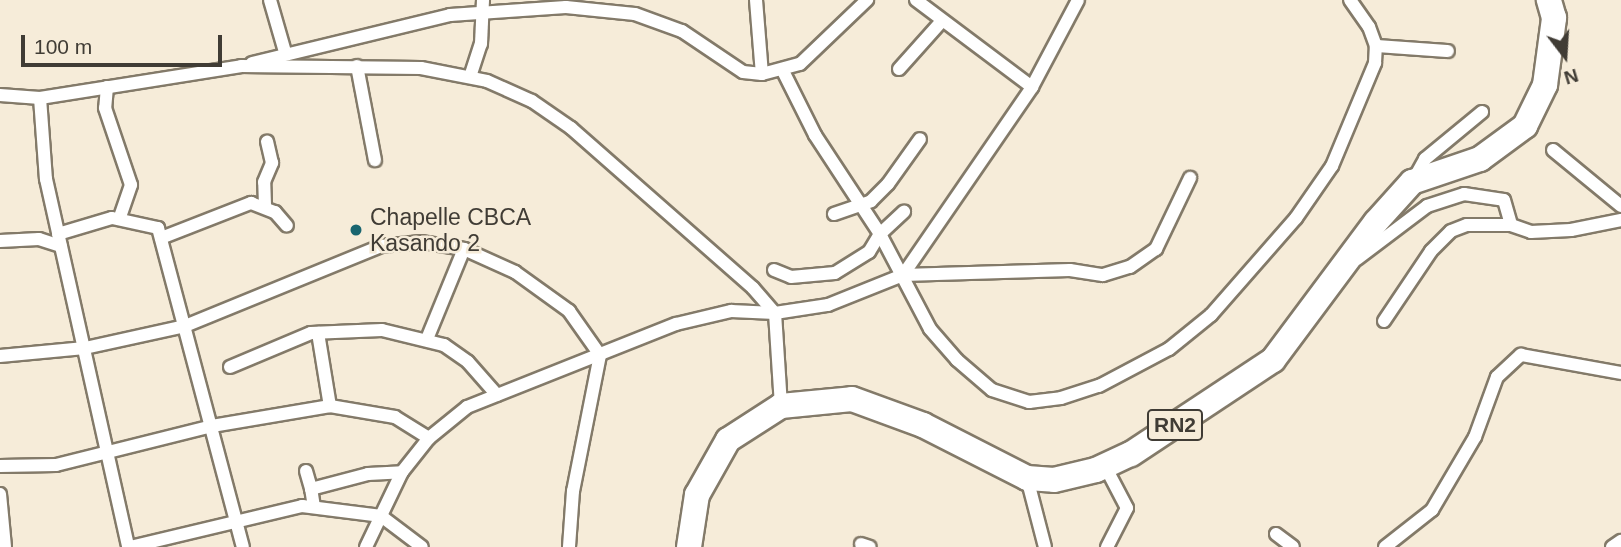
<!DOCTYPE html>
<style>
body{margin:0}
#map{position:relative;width:1621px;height:547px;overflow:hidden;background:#f6ecd9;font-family:Helvetica,sans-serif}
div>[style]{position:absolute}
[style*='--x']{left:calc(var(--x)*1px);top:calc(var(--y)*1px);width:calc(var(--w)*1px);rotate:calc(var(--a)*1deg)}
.roads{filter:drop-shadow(2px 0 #837a69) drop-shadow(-2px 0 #837a69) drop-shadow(0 2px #837a69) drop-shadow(0 -2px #837a69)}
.street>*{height:12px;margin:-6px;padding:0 6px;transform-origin:6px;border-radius:6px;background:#fff}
.highway>*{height:24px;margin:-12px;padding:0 12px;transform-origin:12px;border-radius:12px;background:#fff}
.dots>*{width:19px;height:19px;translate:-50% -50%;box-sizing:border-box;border:4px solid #f6ecd9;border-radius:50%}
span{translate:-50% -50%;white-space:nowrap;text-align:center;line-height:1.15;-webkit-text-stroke:5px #f6ecd9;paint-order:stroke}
.shield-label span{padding:2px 5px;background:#f6ecd9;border:2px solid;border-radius:5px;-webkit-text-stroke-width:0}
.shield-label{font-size:21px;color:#403c35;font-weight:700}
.poi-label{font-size:23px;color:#403c35}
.left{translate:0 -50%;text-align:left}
.north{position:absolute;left:1530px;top:21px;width:70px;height:70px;-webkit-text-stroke:5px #f6ecd9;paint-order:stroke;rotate:163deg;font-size:19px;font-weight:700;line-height:28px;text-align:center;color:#403c35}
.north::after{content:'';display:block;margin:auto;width:24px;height:32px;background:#403c35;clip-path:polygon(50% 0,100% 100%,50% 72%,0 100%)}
.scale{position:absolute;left:21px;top:35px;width:201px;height:32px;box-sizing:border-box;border:4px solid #403c35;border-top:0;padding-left:9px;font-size:21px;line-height:24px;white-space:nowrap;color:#403c35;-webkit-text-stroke:5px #f6ecd9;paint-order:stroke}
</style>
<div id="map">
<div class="roads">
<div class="street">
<i style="--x:270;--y:0;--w:54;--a:73.9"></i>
<i style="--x:756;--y:0;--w:74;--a:85.4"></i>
<i style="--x:916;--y:0;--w:145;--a:36.9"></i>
<i style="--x:1376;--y:46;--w:72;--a:4"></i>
<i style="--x:252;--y:63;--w:204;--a:-13.6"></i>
<i style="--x:450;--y:15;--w:116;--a:-3.9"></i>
<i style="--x:566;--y:7;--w:69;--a:5.8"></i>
<i style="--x:635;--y:14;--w:50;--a:19.9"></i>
<i style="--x:682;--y:31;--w:73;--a:33.9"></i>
<i style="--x:743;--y:72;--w:19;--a:6"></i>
<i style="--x:762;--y:74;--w:39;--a:-15"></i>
<i style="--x:800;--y:64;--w:93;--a:-43.7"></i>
<i style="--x:357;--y:66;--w:96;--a:79.2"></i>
<i style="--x:899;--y:69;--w:63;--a:-48.2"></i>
<i style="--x:783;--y:71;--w:72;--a:63.4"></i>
<i style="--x:815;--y:135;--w:118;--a:56.7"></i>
<i style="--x:880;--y:234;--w:107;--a:62.2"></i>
<i style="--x:930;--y:329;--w:41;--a:48.9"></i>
<i style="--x:957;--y:360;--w:46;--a:40.6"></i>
<i style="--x:992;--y:390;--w:39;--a:18"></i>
<i style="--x:1029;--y:402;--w:32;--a:-7"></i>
<i style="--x:1061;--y:398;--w:40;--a:-18"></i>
<i style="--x:1099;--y:386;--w:79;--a:-27.9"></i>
<i style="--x:1169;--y:349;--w:54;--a:-39"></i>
<i style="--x:1211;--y:315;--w:129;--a:-48.8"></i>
<i style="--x:1296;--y:218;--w:63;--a:-55.3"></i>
<i style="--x:1332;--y:166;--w:112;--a:-67.3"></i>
<i style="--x:1375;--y:63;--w:17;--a:-87"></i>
<i style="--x:1376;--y:46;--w:20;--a:-110"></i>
<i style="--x:1369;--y:27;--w:33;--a:-125"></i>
<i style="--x:470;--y:77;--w:35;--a:-72"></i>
<i style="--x:481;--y:44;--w:44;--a:-87.4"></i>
<i style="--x:107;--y:87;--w:21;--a:95"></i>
<i style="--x:105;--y:108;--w:81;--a:71.3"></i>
<i style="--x:131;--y:185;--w:36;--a:109"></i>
<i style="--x:0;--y:95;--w:40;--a:4.3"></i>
<i style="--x:40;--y:98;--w:204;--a:-9"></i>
<i style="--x:241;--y:66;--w:180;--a:0.6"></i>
<i style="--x:421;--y:68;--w:67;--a:11.1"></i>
<i style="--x:487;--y:81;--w:49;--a:24"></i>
<i style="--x:532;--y:101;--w:47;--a:34.7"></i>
<i style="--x:571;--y:128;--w:242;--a:41.3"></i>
<i style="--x:753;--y:288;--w:33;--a:49"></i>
<i style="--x:775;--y:313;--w:93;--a:86.3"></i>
<i style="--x:40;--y:98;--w:81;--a:85.8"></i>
<i style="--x:46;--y:179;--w:377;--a:77.4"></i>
<i style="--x:1553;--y:150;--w:88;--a:39.5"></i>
<i style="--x:1414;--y:179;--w:23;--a:-61"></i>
<i style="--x:1425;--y:159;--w:74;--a:-39.5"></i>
<i style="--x:265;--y:205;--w:23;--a:-92"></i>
<i style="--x:264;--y:182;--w:21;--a:-67"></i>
<i style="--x:272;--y:163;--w:22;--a:-103"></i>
<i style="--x:834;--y:214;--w:39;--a:-19"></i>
<i style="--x:871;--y:201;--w:24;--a:-45"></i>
<i style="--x:888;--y:184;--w:55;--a:-54.6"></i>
<i style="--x:58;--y:234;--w:56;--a:-16.5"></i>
<i style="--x:112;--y:218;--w:47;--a:12.3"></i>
<i style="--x:158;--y:228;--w:330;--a:75.1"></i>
<i style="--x:161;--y:238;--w:97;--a:-21.3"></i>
<i style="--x:251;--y:203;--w:26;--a:21"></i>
<i style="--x:275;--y:212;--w:18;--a:49"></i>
<i style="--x:0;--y:241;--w:39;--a:-3"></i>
<i style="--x:39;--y:239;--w:23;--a:18"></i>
<i style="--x:1357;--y:259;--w:88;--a:-37.1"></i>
<i style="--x:1427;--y:206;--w:39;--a:-18"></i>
<i style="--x:1464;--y:194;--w:40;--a:8.5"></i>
<i style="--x:1504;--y:200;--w:26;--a:74"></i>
<i style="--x:1511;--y:225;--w:21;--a:19"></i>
<i style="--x:1531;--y:232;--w:40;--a:-2.9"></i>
<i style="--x:1571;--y:230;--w:51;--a:-11.3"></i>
<i style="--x:774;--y:270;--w:18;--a:22"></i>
<i style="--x:791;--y:277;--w:44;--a:-5.2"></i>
<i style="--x:835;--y:273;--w:40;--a:-32"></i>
<i style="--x:869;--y:252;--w:21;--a:-59"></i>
<i style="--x:880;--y:234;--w:33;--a:-43"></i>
<i style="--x:903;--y:275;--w:228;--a:-55.5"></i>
<i style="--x:1032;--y:87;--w:98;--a:-62.1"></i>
<i style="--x:1384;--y:321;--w:84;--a:-56.1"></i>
<i style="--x:1431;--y:251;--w:28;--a:-45"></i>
<i style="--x:1451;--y:231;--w:17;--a:-21"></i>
<i style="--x:1467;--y:225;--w:44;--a:0"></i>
<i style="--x:318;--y:333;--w:74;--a:80.7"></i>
<i style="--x:427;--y:339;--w:97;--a:-67.7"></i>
<i style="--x:0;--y:356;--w:85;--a:-5.4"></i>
<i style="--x:85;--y:348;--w:102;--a:-12.4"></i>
<i style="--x:185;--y:326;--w:212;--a:-22.2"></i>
<i style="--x:381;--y:246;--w:40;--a:-5.7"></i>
<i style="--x:421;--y:242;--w:44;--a:9.2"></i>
<i style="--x:464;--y:249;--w:56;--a:24.3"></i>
<i style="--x:515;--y:272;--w:67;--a:35.8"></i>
<i style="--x:569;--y:311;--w:54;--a:54.8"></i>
<i style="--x:600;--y:355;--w:139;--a:101.2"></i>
<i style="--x:573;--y:491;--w:56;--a:94.1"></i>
<i style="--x:230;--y:367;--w:88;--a:-22.8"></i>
<i style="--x:311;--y:333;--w:71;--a:-2.4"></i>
<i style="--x:382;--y:330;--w:64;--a:13.6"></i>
<i style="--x:444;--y:345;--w:29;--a:35"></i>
<i style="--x:468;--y:362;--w:44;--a:48.7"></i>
<i style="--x:0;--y:466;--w:56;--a:-1"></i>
<i style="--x:56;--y:465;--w:161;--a:-14"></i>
<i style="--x:212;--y:426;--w:120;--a:-9.6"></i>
<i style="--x:330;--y:406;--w:66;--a:9.6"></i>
<i style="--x:395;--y:417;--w:40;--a:32"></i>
<i style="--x:1106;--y:468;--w:45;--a:62.3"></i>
<i style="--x:1127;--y:508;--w:44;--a:117.1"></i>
<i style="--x:306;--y:471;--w:19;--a:74"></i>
<i style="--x:1027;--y:478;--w:71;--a:75.4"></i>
<i style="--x:0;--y:494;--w:53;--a:84.6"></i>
<i style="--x:314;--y:507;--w:18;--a:-99"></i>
<i style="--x:311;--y:489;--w:59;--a:-14.7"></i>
<i style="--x:368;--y:474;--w:34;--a:-3"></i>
<i style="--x:1276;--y:534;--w:21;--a:37"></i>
<i style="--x:861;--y:544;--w:9;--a:18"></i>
<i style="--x:130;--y:547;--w:177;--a:-13.4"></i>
<i style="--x:302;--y:506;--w:80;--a:7.2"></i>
<i style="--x:381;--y:516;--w:51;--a:37.1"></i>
<i style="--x:366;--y:547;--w:83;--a:-64.4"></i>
<i style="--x:402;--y:472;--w:43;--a:-51.5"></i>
<i style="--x:429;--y:438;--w:49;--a:-39.2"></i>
<i style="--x:467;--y:407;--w:225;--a:-21.7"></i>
<i style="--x:676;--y:324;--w:57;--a:-13.3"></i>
<i style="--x:731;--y:311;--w:44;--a:2.6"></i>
<i style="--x:775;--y:313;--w:54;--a:-8.6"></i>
<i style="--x:828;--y:305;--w:81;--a:-21.8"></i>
<i style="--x:903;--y:275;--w:167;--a:-1.7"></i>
<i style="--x:1070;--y:270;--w:33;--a:9"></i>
<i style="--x:1103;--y:275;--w:28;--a:-17"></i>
<i style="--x:1130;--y:267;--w:32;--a:-35"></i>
<i style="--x:1156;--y:249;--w:79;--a:-64.4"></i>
<i style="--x:1385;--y:547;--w:60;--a:-38.2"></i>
<i style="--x:1432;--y:510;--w:85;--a:-59.5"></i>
<i style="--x:1475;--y:437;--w:64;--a:-69.9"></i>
<i style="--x:1497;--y:377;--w:33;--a:-43"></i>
<i style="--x:1521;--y:355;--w:102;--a:10.2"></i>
<i style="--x:1612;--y:547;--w:11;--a:-34"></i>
</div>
<div class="highway">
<i style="--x:689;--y:547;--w:53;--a:-81.3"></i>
<i style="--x:697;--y:495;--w:63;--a:-60.6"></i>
<i style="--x:728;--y:440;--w:63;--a:-32.7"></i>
<i style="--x:781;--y:406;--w:71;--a:-5.6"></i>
<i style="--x:852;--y:399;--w:76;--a:20.1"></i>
<i style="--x:923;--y:425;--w:117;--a:27"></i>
<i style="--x:1027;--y:478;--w:27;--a:4"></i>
<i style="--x:1054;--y:480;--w:43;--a:-13.4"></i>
<i style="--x:1096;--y:470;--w:38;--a:-25"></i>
<i style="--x:1131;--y:454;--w:170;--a:-33.5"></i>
<i style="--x:1273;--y:360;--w:172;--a:-53.3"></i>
<i style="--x:1376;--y:222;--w:54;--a:-48"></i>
<i style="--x:1412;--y:182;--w:72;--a:-18.7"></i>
<i style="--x:1480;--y:159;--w:56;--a:-36.3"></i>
<i style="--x:1525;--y:126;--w:46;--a:-64"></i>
<i style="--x:1545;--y:85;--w:68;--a:-82.3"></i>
<i style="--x:1554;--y:18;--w:19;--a:-106"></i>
</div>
</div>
<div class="dots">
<i style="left:356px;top:230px;background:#19656f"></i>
</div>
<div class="shield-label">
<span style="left:1175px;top:425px">RN2</span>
</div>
<div class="poi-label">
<span class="left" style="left:370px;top:230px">Chapelle CBCA<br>Kasando 2</span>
</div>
<div class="north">N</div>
<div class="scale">100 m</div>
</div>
